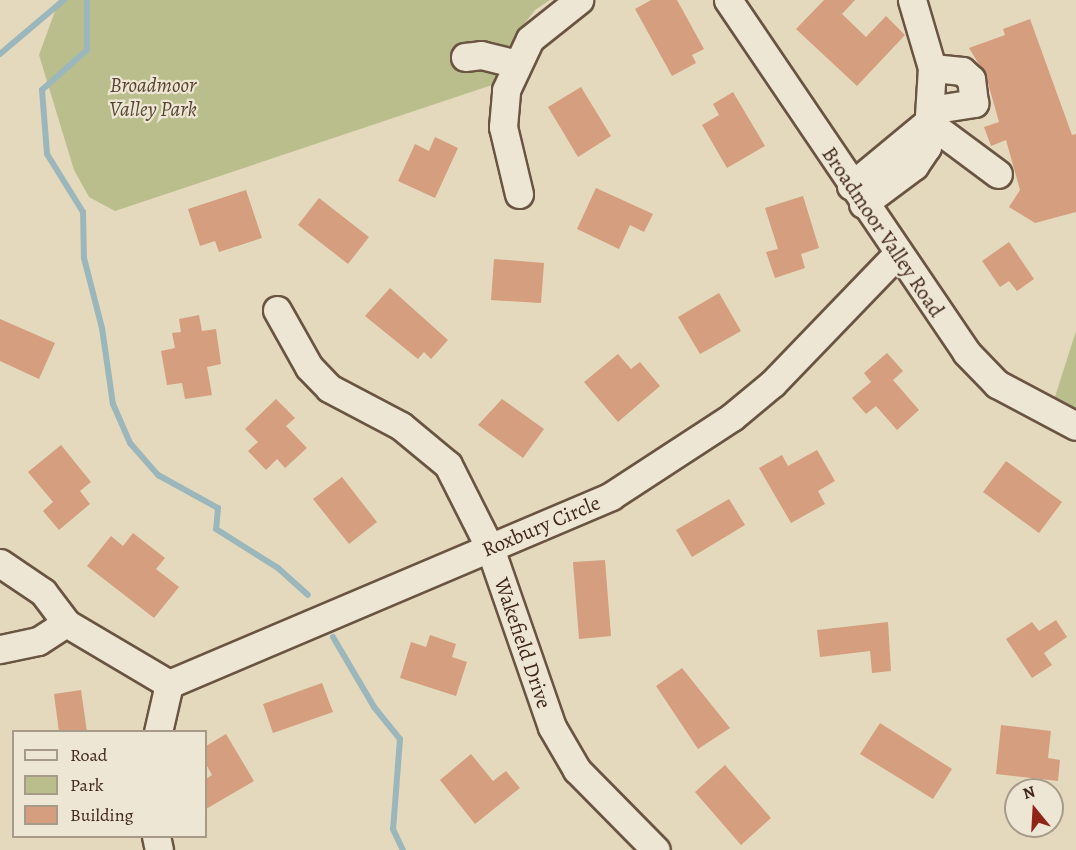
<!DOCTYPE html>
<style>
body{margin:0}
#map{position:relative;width:1076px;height:850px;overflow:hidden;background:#e4d9bd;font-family:Alegreya,serif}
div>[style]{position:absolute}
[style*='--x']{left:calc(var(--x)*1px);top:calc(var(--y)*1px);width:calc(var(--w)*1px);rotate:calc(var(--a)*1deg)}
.green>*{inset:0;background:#babe8d}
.stream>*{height:6px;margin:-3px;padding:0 3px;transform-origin:3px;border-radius:3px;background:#9bb7bc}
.building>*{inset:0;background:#d49e7f}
.roads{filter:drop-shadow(2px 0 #6a5442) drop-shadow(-2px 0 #6a5442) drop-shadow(0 2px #6a5442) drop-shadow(0 -2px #6a5442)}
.minor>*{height:27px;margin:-13.5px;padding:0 13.5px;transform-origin:13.5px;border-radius:13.5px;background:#ede6d4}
span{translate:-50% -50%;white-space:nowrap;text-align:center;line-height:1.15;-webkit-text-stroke:4.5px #ede6d4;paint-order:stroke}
.park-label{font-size:21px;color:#594630;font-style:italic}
.street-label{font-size:21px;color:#412819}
.legend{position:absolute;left:12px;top:730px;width:195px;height:108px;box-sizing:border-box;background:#ede6d4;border:2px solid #a89a89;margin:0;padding:8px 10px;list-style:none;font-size:18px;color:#412819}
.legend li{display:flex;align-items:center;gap:12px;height:30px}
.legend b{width:30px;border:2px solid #a89a89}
.north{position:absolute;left:1004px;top:778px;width:60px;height:60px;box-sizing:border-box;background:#ede6d4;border:2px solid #a89a89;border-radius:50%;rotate:342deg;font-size:16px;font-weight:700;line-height:24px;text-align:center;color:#412819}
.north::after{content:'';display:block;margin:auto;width:21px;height:27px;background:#8f2418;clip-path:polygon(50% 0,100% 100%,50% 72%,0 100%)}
</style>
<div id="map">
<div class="green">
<i style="clip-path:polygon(59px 0,550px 0,535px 10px,515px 36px,492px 85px,115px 211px,89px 197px,74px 170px,39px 55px)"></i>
<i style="clip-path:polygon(1076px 331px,1076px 410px,1053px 403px)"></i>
</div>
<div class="stream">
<i style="--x:87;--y:0;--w:50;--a:90"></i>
<i style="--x:87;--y:50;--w:60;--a:138.4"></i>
<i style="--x:42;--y:90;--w:64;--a:85.5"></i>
<i style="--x:47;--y:154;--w:68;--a:58.2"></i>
<i style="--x:83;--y:212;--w:46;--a:88.8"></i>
<i style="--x:84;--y:258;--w:72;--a:75.6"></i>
<i style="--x:102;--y:328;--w:77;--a:81.8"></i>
<i style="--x:113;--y:404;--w:43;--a:66.4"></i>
<i style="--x:130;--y:443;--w:43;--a:48.8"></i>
<i style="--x:158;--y:475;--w:68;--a:28.8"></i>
<i style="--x:218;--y:508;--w:21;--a:95"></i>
<i style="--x:216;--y:529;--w:73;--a:32.2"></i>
<i style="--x:278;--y:568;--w:40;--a:42"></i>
<i style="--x:0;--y:54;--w:84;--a:-40.2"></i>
<i style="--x:333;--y:637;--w:81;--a:59.6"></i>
<i style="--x:374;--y:707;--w:41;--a:50.9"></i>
<i style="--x:400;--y:739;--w:90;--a:94.4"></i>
<i style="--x:393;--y:829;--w:23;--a:65"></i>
</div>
<div class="building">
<i style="clip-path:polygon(651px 0,677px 0,704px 49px,692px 55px,696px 63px,672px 76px,635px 9px)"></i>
<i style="clip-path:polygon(824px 0,855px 0,842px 14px,866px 37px,886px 16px,905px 35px,857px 86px,796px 29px)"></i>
<i style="clip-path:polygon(1030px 19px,1072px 135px,1076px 134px,1076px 212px,1035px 223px,1009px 207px,1020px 190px,1006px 140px,991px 146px,984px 127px,999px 122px,986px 76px,969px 48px,1005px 35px,1003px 29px)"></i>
<i style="clip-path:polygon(581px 87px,611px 136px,578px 157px,548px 107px)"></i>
<i style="clip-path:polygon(733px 92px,765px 146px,727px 168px,702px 125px,719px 115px,713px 104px)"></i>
<i style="clip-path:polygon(435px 137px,458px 148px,435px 198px,398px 181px,415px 144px,429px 151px)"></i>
<i style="clip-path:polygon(596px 188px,653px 214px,644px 232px,630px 225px,619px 249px,577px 229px)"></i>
<i style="clip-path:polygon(246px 190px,262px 238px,219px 252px,215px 241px,200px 246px,188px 209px)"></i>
<i style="clip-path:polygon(803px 196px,819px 248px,801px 254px,805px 268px,775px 278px,766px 252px,778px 249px,765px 208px)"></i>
<i style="clip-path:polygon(319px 198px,369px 237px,348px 264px,298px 225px)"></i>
<i style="clip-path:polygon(1009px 242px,1034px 279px,1017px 291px,1009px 281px,1000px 287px,982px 261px)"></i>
<i style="clip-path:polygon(494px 259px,544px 263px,541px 303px,491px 300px)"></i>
<i style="clip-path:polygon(390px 288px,448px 340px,431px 359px,424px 352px,418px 359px,365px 316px)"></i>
<i style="clip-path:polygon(719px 293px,741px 331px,700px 354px,678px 317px)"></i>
<i style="clip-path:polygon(199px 315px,202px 331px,216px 329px,221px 364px,207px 367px,212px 395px,185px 399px,182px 383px,167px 385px,161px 351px,175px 348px,172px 333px,181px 332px,179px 319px)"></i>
<i style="clip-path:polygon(0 319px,55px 343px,39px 379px,0 361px)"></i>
<i style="clip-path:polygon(887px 353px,903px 371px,893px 380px,919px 410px,897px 430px,876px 406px,866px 414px,852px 398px,871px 382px,864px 373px)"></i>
<i style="clip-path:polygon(618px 354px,631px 369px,640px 362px,660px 386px,618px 422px,584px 382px)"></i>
<i style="clip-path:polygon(276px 399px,295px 418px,286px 426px,307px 448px,285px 468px,277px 459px,266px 470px,248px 451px,258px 442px,245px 429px)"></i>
<i style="clip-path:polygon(502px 399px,544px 429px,523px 458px,478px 425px)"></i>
<i style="clip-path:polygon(61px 445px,91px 482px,80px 491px,90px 504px,59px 530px,43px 511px,53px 502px,28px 472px)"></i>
<i style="clip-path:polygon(817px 450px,835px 481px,818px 491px,825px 504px,791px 523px,759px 468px,782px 455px,788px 466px)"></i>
<i style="clip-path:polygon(1006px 461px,1062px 502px,1039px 533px,983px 492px)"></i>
<i style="clip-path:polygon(342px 477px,377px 522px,349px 544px,313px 499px)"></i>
<i style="clip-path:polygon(729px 499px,745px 525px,692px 557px,676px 530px)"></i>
<i style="clip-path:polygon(133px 533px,165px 558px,156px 569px,179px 587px,154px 618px,87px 566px,111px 536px,123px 546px)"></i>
<i style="clip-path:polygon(605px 560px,611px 636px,579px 639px,573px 562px)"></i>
<i style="clip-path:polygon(1056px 620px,1067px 637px,1044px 653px,1052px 665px,1032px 678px,1006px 639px,1032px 622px,1039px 631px)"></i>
<i style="clip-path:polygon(888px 622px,891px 671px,872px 673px,870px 651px,820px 657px,817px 630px)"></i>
<i style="clip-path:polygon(430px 635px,456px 644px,452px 657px,467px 662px,456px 696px,400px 678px,411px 642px,426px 647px)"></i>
<i style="clip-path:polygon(682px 668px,730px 728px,698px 749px,656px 686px)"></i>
<i style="clip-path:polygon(322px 683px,333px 712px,273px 733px,263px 704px)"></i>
<i style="clip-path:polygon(81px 690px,87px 732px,59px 732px,54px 694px)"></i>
<i style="clip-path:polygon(880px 723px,952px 769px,933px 799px,860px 754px)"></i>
<i style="clip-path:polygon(1001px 725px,1051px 731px,1048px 758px,1060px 760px,1058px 781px,996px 774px)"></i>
<i style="clip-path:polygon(226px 734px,254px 781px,206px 809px,206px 779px,212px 775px,206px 764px,206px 746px)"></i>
<i style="clip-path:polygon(471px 754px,493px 781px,506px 771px,520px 788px,475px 824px,440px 780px)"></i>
<i style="clip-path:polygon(725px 765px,771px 818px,741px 845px,695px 792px)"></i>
</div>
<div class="roads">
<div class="minor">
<i style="--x:728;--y:0;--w:425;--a:55.9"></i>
<i style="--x:966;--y:352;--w:45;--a:45.9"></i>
<i style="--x:997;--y:384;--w:89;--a:28"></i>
<i style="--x:465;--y:57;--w:16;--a:-7"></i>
<i style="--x:481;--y:55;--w:37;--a:14"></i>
<i style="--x:930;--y:110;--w:45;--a:-9"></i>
<i style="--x:974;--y:103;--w:24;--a:-97"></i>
<i style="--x:971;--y:79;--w:12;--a:-138"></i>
<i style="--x:962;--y:71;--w:30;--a:-174"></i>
<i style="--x:928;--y:122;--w:87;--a:36.6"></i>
<i style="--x:851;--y:186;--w:100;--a:-39.7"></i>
<i style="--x:519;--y:194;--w:69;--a:-103.4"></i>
<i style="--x:503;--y:127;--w:37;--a:-85"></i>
<i style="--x:506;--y:90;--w:56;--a:-64.8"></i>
<i style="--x:530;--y:39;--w:63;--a:-38.5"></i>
<i style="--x:863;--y:204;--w:64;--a:-36.7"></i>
<i style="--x:914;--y:166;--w:23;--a:-56"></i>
<i style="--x:927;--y:147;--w:79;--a:-86.4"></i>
<i style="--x:932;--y:68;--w:71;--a:-106.4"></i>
<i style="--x:277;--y:310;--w:65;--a:60.7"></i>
<i style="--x:309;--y:367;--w:29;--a:46"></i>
<i style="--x:329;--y:388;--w:81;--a:27.8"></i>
<i style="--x:401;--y:426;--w:61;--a:39.7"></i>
<i style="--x:448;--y:465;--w:93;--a:63.2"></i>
<i style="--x:490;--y:548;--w:189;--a:70.9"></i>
<i style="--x:552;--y:727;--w:50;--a:59.8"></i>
<i style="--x:577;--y:770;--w:112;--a:45.4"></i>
<i style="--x:0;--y:563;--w:52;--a:34"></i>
<i style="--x:43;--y:592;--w:39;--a:53"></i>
<i style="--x:66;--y:623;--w:33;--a:147"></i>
<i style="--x:38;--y:641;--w:39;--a:168"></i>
<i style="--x:66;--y:623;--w:120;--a:30.6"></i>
<i style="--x:158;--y:732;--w:49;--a:-77.1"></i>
<i style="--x:169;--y:684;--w:480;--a:-23"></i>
<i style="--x:611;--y:496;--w:145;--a:-33.1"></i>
<i style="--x:732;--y:417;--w:53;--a:-39.7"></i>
<i style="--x:773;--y:383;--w:178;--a:-46.1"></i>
<i style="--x:156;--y:836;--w:14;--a:78"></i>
</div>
</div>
<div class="park-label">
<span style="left:153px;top:97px">Broadmoor<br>Valley Park</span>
</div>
<div class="street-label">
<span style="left:883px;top:232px;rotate:56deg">Broadmoor Valley Road</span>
<span style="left:541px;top:526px;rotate:-23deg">Roxbury Circle</span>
<span style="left:523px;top:643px;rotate:71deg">Wakefield Drive</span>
</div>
<ul class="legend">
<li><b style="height:8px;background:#ede6d4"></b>Road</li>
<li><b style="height:16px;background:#babe8d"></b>Park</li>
<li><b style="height:16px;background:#d49e7f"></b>Building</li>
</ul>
<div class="north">N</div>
</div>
